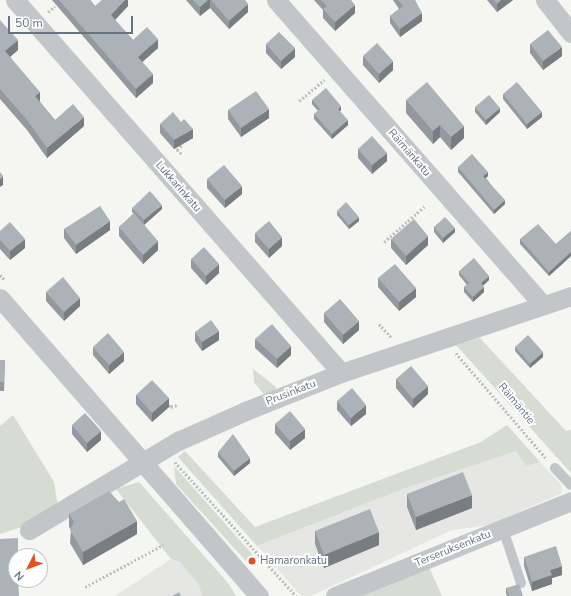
<!DOCTYPE html>
<meta charset="utf-8">
<style>
body{margin:0}
#map{position:relative;width:571px;height:596px;overflow:hidden;background:#f5f5f1;font-family:"Nunito Sans",sans-serif}
div>[style]{position:absolute}
[style*='--x']{left:calc(var(--x)*1px);top:calc(var(--y)*1px);width:calc(var(--w)*1px);rotate:calc(var(--a)*1deg)}
.built>*{inset:0;background:#e6e7e5}
.green>*{inset:0;background:#d6dcd2}
.path>*{height:2.5px;margin-top:-1.25px;transform-origin:0;background:repeating-linear-gradient(90deg,#bcbec0 0 2px,transparent 0 4px)}
.lane>*{height:10px;margin:-5px;padding:0 5px;transform-origin:5px;border-radius:5px;background:#c2c6c9}
.street>*{height:19px;margin:-9.5px;padding:0 9.5px;transform-origin:9.5px;border-radius:9.5px;background:#c2c6c9}
.wall>*{inset:0;background:#93999e}
.shaded-wall>*{inset:0;background:#787d81}
.building>*{inset:0;background:#abb2b8}
.dots>*{width:11px;height:11px;translate:-50% -50%;box-sizing:border-box;border:2px solid #fff;border-radius:50%}
span{translate:-50% -50%;white-space:nowrap;text-align:center;line-height:1.15;-webkit-text-stroke:4px #fff;paint-order:stroke}
.street-label{font-size:11px;color:#647483}
.poi-label{font-size:11px;color:#647483}
.left{translate:0 -50%;text-align:left}
.north{position:absolute;left:8px;top:548px;width:40px;height:40px;box-sizing:border-box;background:#fff;border:1px solid #c1c7cd;border-radius:50%;rotate:228deg;font-size:11px;font-weight:700;line-height:16px;text-align:center;color:#647483}
.north::after{content:'';display:block;margin:auto;width:14px;height:18px;background:#e55221;clip-path:polygon(50% 0,100% 100%,50% 72%,0 100%)}
.scale{position:absolute;left:8px;top:16px;width:125px;height:18px;box-sizing:border-box;border:2px solid #647483;border-top:0;padding-left:5px;font-size:12px;line-height:14px;white-space:nowrap;color:#647483;-webkit-text-stroke:3px #fff;paint-order:stroke}
</style>
<div id="map">
<div class="built">
<i style="clip-path:polygon(517px 450px,526px 466px,540px 462px,562px 486px,562px 493px,490px 525px,452px 530px,311px 596px,301px 596px,257px 546px,403px 489px)"></i>
<i style="clip-path:polygon(171px 559px,180px 562px,199px 585px,202px 596px,115px 596px)"></i>
</div>
<div class="green">
<i style="clip-path:polygon(480px 338px,566px 431px,571px 430px,571px 473px,456px 345px)"></i>
<i style="clip-path:polygon(253px 369px,276px 387px,275px 392px,265px 396px,254px 382px)"></i>
<i style="clip-path:polygon(13px 415px,54px 482px,58px 506px,22px 527px,0 534px,0 426px)"></i>
<i style="clip-path:polygon(507px 425px,540px 462px,526px 466px,516px 451px,403px 489px,257px 546px,178px 457px,185px 451px,255px 527px,481px 442px)"></i>
<i style="clip-path:polygon(174px 466px,253px 555px,246px 561px,176px 484px)"></i>
<i style="clip-path:polygon(139px 482px,228px 583px,236px 596px,202px 596px,199px 585px,180px 562px,171px 559px,116px 489px)"></i>
<i style="clip-path:polygon(429px 567px,442px 596px,362px 596px)"></i>
</div>
<div class="path">
<i style="--x:48;--y:12;--w:9;--a:-41"></i>
<i style="--x:299;--y:101;--w:33;--a:-40"></i>
<i style="--x:181;--y:154;--w:6;--a:-135"></i>
<i style="--x:177;--y:150;--w:7;--a:-45"></i>
<i style="--x:384;--y:242;--w:55;--a:-41.3"></i>
<i style="--x:0;--y:275;--w:7;--a:45"></i>
<i style="--x:379;--y:324;--w:19;--a:47"></i>
<i style="--x:456;--y:353;--w:140;--a:49.4"></i>
<i style="--x:167;--y:402;--w:6;--a:51"></i>
<i style="--x:171;--y:407;--w:6;--a:-18"></i>
<i style="--x:175;--y:462;--w:181;--a:47.9"></i>
<i style="--x:85;--y:587;--w:89;--a:-28.3"></i>
</div>
<div class="lane">
<i style="--x:555;--y:468;--w:23;--a:47"></i>
<i style="--x:503;--y:529;--w:57;--a:71.6"></i>
</div>
<div class="street">
<i style="--x:15;--y:0;--w:495;--a:48.8"></i>
<i style="--x:276;--y:0;--w:405;--a:48.8"></i>
<i style="--x:545;--y:0;--w:42;--a:51.8"></i>
<i style="--x:0;--y:298;--w:395;--a:49"></i>
<i style="--x:29;--y:530;--w:174;--a:-30.9"></i>
<i style="--x:178;--y:441;--w:77;--a:-23.9"></i>
<i style="--x:248;--y:410;--w:100;--a:-21.7"></i>
<i style="--x:341;--y:373;--w:243;--a:-18.5"></i>
<i style="--x:335;--y:596;--w:254;--a:-21.9"></i>
</div>
<div class="wall">
<i style="clip-path:polygon(52px 0,90px 0,95px 6px,128px 0,128px 6px,115px 20px,133px 40px,158px 48px,142px 62px,153px 83px,136px 98px)"></i>
<i style="clip-path:polygon(186px 0,245px 0,248px 12px,229px 29px,210px 8px,200px 16px)"></i>
<i style="clip-path:polygon(314px 0,351px 0,355px 13px,335px 31px,323px 18px,323px 10px)"></i>
<i style="clip-path:polygon(393px 0,415px 0,422px 21px,400px 37px,390px 23px,390px 16px,399px 9px)"></i>
<i style="clip-path:polygon(487px 0,513px 0,497px 12px)"></i>
<i style="clip-path:polygon(0 20px,18px 50px,10px 57px,40px 102px,55px 120px,84px 126px,47px 158px,27px 130px,0 99px)"></i>
<i style="clip-path:polygon(266px 44px,295px 57px,281px 69px,266px 53px)"></i>
<i style="clip-path:polygon(530px 44px,562px 56px,543px 70px,530px 53px)"></i>
<i style="clip-path:polygon(363px 56px,393px 70px,379px 83px,363px 65px)"></i>
<i style="clip-path:polygon(503px 94px,542px 117px,527px 129px,503px 99px)"></i>
<i style="clip-path:polygon(312px 100px,341px 110px,340px 111px,348px 125px,332px 139px,314px 119px,314px 114px,318px 111px,312px 104px)"></i>
<i style="clip-path:polygon(406px 100px,464px 138px,451px 150px,440px 137px,433px 144px,406px 113px)"></i>
<i style="clip-path:polygon(475px 107px,500px 112px,486px 125px,475px 112px)"></i>
<i style="clip-path:polygon(228px 110px,269px 118px,241px 137px,228px 119px)"></i>
<i style="clip-path:polygon(160px 124px,193px 138px,174px 149px,160px 133px)"></i>
<i style="clip-path:polygon(358px 149px,387px 161px,372px 174px,358px 158px)"></i>
<i style="clip-path:polygon(458px 167px,488px 176px,486px 178px,505px 204px,494px 214px,458px 172px)"></i>
<i style="clip-path:polygon(207px 179px,242px 194px,225px 208px,207px 188px)"></i>
<i style="clip-path:polygon(132px 208px,162px 209px,144px 225px,158px 250px,143px 264px,119px 236px,119px 227px,134px 214px,132px 212px)"></i>
<i style="clip-path:polygon(337px 211px,359px 221px,349px 229px,337px 215px)"></i>
<i style="clip-path:polygon(434px 227px,455px 232px,443px 243px,434px 232px)"></i>
<i style="clip-path:polygon(64px 229px,110px 230px,76px 254px,64px 238px)"></i>
<i style="clip-path:polygon(0 231px,25px 248px,10px 260px,0 249px)"></i>
<i style="clip-path:polygon(571px 231px,571px 256px,549px 276px,520px 244px,520px 239px,556px 244px)"></i>
<i style="clip-path:polygon(255px 233px,282px 246px,269px 258px,255px 242px)"></i>
<i style="clip-path:polygon(391px 239px,428px 245px,406px 265px,391px 248px)"></i>
<i style="clip-path:polygon(191px 259px,219px 273px,206px 285px,191px 268px)"></i>
<i style="clip-path:polygon(459px 271px,489px 280px,483px 286px,484px 292px,473px 302px,464px 292px,464px 287px,467px 285px,459px 275px)"></i>
<i style="clip-path:polygon(378px 278px,416px 297px,399px 311px,378px 287px)"></i>
<i style="clip-path:polygon(46px 292px,80px 306px,64px 321px,46px 301px)"></i>
<i style="clip-path:polygon(324px 313px,359px 330px,343px 344px,324px 322px)"></i>
<i style="clip-path:polygon(195px 332px,219px 340px,202px 351px,195px 341px)"></i>
<i style="clip-path:polygon(255px 339px,291px 355px,277px 368px,255px 348px)"></i>
<i style="clip-path:polygon(93px 347px,124px 361px,109px 374px,93px 355px)"></i>
<i style="clip-path:polygon(515px 347px,543px 357px,530px 368px,515px 351px)"></i>
<i style="clip-path:polygon(0 360px,5px 360px,4px 391px,0 391px)"></i>
<i style="clip-path:polygon(396px 379px,428px 394px,413px 408px,396px 388px)"></i>
<i style="clip-path:polygon(136px 395px,169px 407px,152px 422px,136px 404px)"></i>
<i style="clip-path:polygon(337px 401px,366px 414px,351px 426px,337px 410px)"></i>
<i style="clip-path:polygon(275px 424px,305px 438px,290px 450px,275px 433px)"></i>
<i style="clip-path:polygon(72px 425px,101px 440px,87px 452px,72px 434px)"></i>
<i style="clip-path:polygon(218px 452px,250px 463px,234px 476px,218px 457px)"></i>
<i style="clip-path:polygon(407px 494px,472px 508px,416px 530px,407px 507px)"></i>
<i style="clip-path:polygon(69px 514px,137px 534px,83px 565px,70px 543px,71px 530px,69px 527px)"></i>
<i style="clip-path:polygon(315px 531px,379px 545px,324px 568px,315px 544px)"></i>
<i style="clip-path:polygon(524px 557px,562px 575px,552px 578px,552px 584px,532px 591px,524px 566px)"></i>
<i style="clip-path:polygon(506px 588px,523px 596px,507px 596px,506px 593px)"></i>
</div>
<div class="shaded-wall">
<i style="clip-path:polygon(125px 0,128px 0,128px 6px,111px 24px,111px 15px)"></i>
<i style="clip-path:polygon(208px 0,210px 0,210px 8px,200px 16px,200px 7px)"></i>
<i style="clip-path:polygon(501px 0,513px 0,497px 12px,497px 4px)"></i>
<i style="clip-path:polygon(248px 4px,248px 12px,229px 29px,229px 21px)"></i>
<i style="clip-path:polygon(355px 5px,355px 13px,335px 31px,335px 22px)"></i>
<i style="clip-path:polygon(422px 13px,422px 21px,400px 37px,400px 29px)"></i>
<i style="clip-path:polygon(158px 39px,158px 48px,138px 66px,138px 57px)"></i>
<i style="clip-path:polygon(18px 40px,18px 50px,5px 61px,5px 51px)"></i>
<i style="clip-path:polygon(562px 47px,562px 56px,543px 70px,543px 61px)"></i>
<i style="clip-path:polygon(295px 48px,295px 57px,281px 69px,281px 61px)"></i>
<i style="clip-path:polygon(393px 61px,393px 70px,379px 83px,379px 74px)"></i>
<i style="clip-path:polygon(153px 74px,153px 83px,136px 98px,136px 89px)"></i>
<i style="clip-path:polygon(40px 92px,40px 102px,35px 96px)"></i>
<i style="clip-path:polygon(341px 106px,341px 110px,338px 113px,338px 109px)"></i>
<i style="clip-path:polygon(500px 108px,500px 112px,486px 125px,486px 120px)"></i>
<i style="clip-path:polygon(269px 109px,269px 118px,241px 137px,241px 128px)"></i>
<i style="clip-path:polygon(542px 112px,542px 117px,527px 129px,527px 124px)"></i>
<i style="clip-path:polygon(84px 117px,84px 126px,47px 158px,47px 148px)"></i>
<i style="clip-path:polygon(348px 120px,348px 125px,332px 139px,332px 134px)"></i>
<i style="clip-path:polygon(440px 125px,440px 137px,433px 144px,433px 131px)"></i>
<i style="clip-path:polygon(464px 126px,464px 138px,451px 150px,451px 137px)"></i>
<i style="clip-path:polygon(193px 129px,193px 138px,174px 149px,174px 140px)"></i>
<i style="clip-path:polygon(387px 153px,387px 161px,372px 174px,372px 165px)"></i>
<i style="clip-path:polygon(488px 172px,488px 176px,483px 180px,483px 176px)"></i>
<i style="clip-path:polygon(3px 176px,3px 185px,0 187px,0 179px)"></i>
<i style="clip-path:polygon(242px 186px,242px 194px,225px 208px,225px 200px)"></i>
<i style="clip-path:polygon(505px 200px,505px 204px,494px 214px,494px 210px)"></i>
<i style="clip-path:polygon(162px 205px,162px 209px,144px 225px,144px 220px)"></i>
<i style="clip-path:polygon(359px 217px,359px 221px,349px 229px,349px 225px)"></i>
<i style="clip-path:polygon(110px 221px,110px 230px,76px 254px,76px 245px)"></i>
<i style="clip-path:polygon(455px 228px,455px 232px,443px 243px,443px 238px)"></i>
<i style="clip-path:polygon(428px 236px,428px 245px,406px 265px,406px 256px)"></i>
<i style="clip-path:polygon(282px 237px,282px 246px,269px 258px,269px 249px)"></i>
<i style="clip-path:polygon(25px 239px,25px 248px,10px 260px,10px 251px)"></i>
<i style="clip-path:polygon(158px 241px,158px 250px,143px 264px,143px 255px)"></i>
<i style="clip-path:polygon(571px 252px,571px 256px,549px 276px,549px 272px)"></i>
<i style="clip-path:polygon(219px 264px,219px 273px,206px 285px,206px 276px)"></i>
<i style="clip-path:polygon(489px 276px,489px 280px,481px 287px,481px 283px)"></i>
<i style="clip-path:polygon(484px 287px,484px 292px,473px 302px,473px 297px)"></i>
<i style="clip-path:polygon(416px 288px,416px 297px,399px 311px,399px 302px)"></i>
<i style="clip-path:polygon(80px 298px,80px 306px,64px 321px,64px 312px)"></i>
<i style="clip-path:polygon(359px 321px,359px 330px,343px 344px,343px 335px)"></i>
<i style="clip-path:polygon(219px 331px,219px 340px,202px 351px,202px 342px)"></i>
<i style="clip-path:polygon(291px 346px,291px 355px,277px 368px,277px 359px)"></i>
<i style="clip-path:polygon(124px 352px,124px 361px,109px 374px,109px 365px)"></i>
<i style="clip-path:polygon(543px 352px,543px 357px,530px 368px,530px 364px)"></i>
<i style="clip-path:polygon(428px 386px,428px 394px,413px 408px,413px 399px)"></i>
<i style="clip-path:polygon(169px 398px,169px 407px,152px 422px,152px 413px)"></i>
<i style="clip-path:polygon(366px 405px,366px 414px,351px 426px,351px 418px)"></i>
<i style="clip-path:polygon(305px 429px,305px 438px,290px 450px,290px 441px)"></i>
<i style="clip-path:polygon(101px 431px,101px 440px,87px 452px,87px 443px)"></i>
<i style="clip-path:polygon(250px 458px,250px 463px,234px 476px,234px 471px)"></i>
<i style="clip-path:polygon(472px 495px,472px 508px,416px 530px,416px 517px)"></i>
<i style="clip-path:polygon(137px 521px,137px 534px,83px 565px,83px 552px)"></i>
<i style="clip-path:polygon(379px 532px,379px 545px,324px 568px,324px 555px)"></i>
<i style="clip-path:polygon(562px 566px,562px 575px,552px 578px,552px 584px,532px 591px,532px 582px,550px 570px)"></i>
</div>
<div class="building">
<i style="clip-path:polygon(59px 0,90px 0,95px 6px,102px 0,125px 0,111px 15px,133px 40px,147px 27px,158px 39px,138px 57px,153px 74px,136px 89px)"></i>
<i style="clip-path:polygon(193px 0,208px 0,200px 7px)"></i>
<i style="clip-path:polygon(211px 0,245px 0,248px 4px,229px 21px)"></i>
<i style="clip-path:polygon(321px 0,351px 0,355px 5px,335px 22px,323px 9px,327px 6px)"></i>
<i style="clip-path:polygon(398px 0,415px 0,422px 13px,400px 29px,390px 16px,403px 6px)"></i>
<i style="clip-path:polygon(494px 0,501px 0,497px 4px)"></i>
<i style="clip-path:polygon(0 20px,18px 40px,5px 51px,40px 92px,35px 96px,55px 120px,73px 104px,84px 117px,47px 148px,27px 120px,0 89px)"></i>
<i style="clip-path:polygon(548px 30px,562px 47px,543px 61px,530px 44px)"></i>
<i style="clip-path:polygon(279px 32px,295px 48px,281px 61px,266px 44px)"></i>
<i style="clip-path:polygon(377px 43px,393px 61px,379px 74px,363px 56px)"></i>
<i style="clip-path:polygon(427px 82px,464px 126px,451px 137px,440px 125px,433px 131px,406px 100px)"></i>
<i style="clip-path:polygon(517px 82px,542px 112px,527px 124px,503px 94px)"></i>
<i style="clip-path:polygon(326px 88px,341px 106px,338px 109px,348px 120px,332px 134px,314px 114px,320px 109px,312px 100px)"></i>
<i style="clip-path:polygon(256px 91px,269px 109px,241px 128px,228px 110px)"></i>
<i style="clip-path:polygon(489px 95px,500px 108px,486px 120px,475px 107px)"></i>
<i style="clip-path:polygon(173px 112px,181px 122px,184px 119px,193px 129px,174px 140px,160px 124px)"></i>
<i style="clip-path:polygon(372px 136px,387px 153px,372px 165px,358px 149px)"></i>
<i style="clip-path:polygon(472px 154px,488px 172px,483px 176px,505px 200px,494px 210px,458px 167px)"></i>
<i style="clip-path:polygon(224px 165px,242px 186px,225px 200px,207px 179px)"></i>
<i style="clip-path:polygon(0 172px,3px 176px,0 179px)"></i>
<i style="clip-path:polygon(150px 191px,162px 205px,144px 220px,132px 208px)"></i>
<i style="clip-path:polygon(346px 202px,359px 217px,349px 225px,337px 211px)"></i>
<i style="clip-path:polygon(100px 206px,110px 221px,76px 245px,64px 229px)"></i>
<i style="clip-path:polygon(134px 213px,158px 241px,143px 255px,119px 227px)"></i>
<i style="clip-path:polygon(445px 217px,455px 228px,443px 238px,434px 227px)"></i>
<i style="clip-path:polygon(414px 219px,428px 236px,406px 256px,391px 239px)"></i>
<i style="clip-path:polygon(269px 221px,282px 237px,269px 249px,255px 233px)"></i>
<i style="clip-path:polygon(10px 222px,25px 239px,10px 251px,0 240px,0 231px)"></i>
<i style="clip-path:polygon(538px 224px,556px 244px,571px 231px,571px 252px,549px 272px,520px 239px)"></i>
<i style="clip-path:polygon(204px 247px,219px 264px,206px 276px,191px 259px)"></i>
<i style="clip-path:polygon(474px 258px,489px 276px,481px 283px,484px 287px,473px 297px,464px 287px,469px 283px,459px 271px)"></i>
<i style="clip-path:polygon(395px 264px,416px 288px,399px 302px,378px 278px)"></i>
<i style="clip-path:polygon(63px 277px,80px 298px,64px 312px,46px 292px)"></i>
<i style="clip-path:polygon(340px 299px,359px 321px,343px 335px,324px 313px)"></i>
<i style="clip-path:polygon(211px 320px,219px 331px,202px 342px,195px 332px)"></i>
<i style="clip-path:polygon(272px 324px,291px 346px,277px 359px,255px 339px)"></i>
<i style="clip-path:polygon(108px 333px,124px 352px,109px 365px,93px 347px)"></i>
<i style="clip-path:polygon(528px 335px,543px 352px,530px 364px,515px 347px)"></i>
<i style="clip-path:polygon(0 360px,5px 360px,4px 382px,0 382px)"></i>
<i style="clip-path:polygon(411px 366px,428px 386px,413px 399px,396px 379px)"></i>
<i style="clip-path:polygon(152px 380px,169px 398px,152px 413px,136px 395px)"></i>
<i style="clip-path:polygon(352px 388px,366px 405px,351px 418px,337px 401px)"></i>
<i style="clip-path:polygon(290px 411px,305px 429px,290px 441px,275px 424px)"></i>
<i style="clip-path:polygon(85px 413px,101px 431px,87px 443px,72px 425px)"></i>
<i style="clip-path:polygon(233px 434px,250px 458px,234px 471px,218px 452px)"></i>
<i style="clip-path:polygon(463px 472px,472px 495px,416px 517px,407px 494px)"></i>
<i style="clip-path:polygon(109px 491px,119px 502px,124px 499px,137px 521px,83px 552px,70px 530px,74px 522px,69px 514px)"></i>
<i style="clip-path:polygon(370px 509px,379px 532px,324px 555px,315px 531px)"></i>
<i style="clip-path:polygon(18px 538px,18px 556px,16px 556px,16px 580px,18px 580px,19px 596px,0 596px,0 539px)"></i>
<i style="clip-path:polygon(556px 546px,562px 566px,550px 570px,552px 575px,532px 582px,524px 557px)"></i>
<i style="clip-path:polygon(519px 584px,523px 596px,509px 596px,506px 588px)"></i>
<i style="clip-path:polygon(179px 592px,181px 596px,172px 596px)"></i>
</div>
<div class="dots">
<i style="left:252px;top:561px;background:#e55221"></i>
</div>
<div class="street-label">
<span style="left:409px;top:153px;rotate:49deg">Räimänkatu</span>
<span style="left:178px;top:187px;rotate:49deg">Lukkarinkatu</span>
<span style="left:291px;top:393px;rotate:-21deg">Prusinkatu</span>
<span style="left:516px;top:404px;rotate:50deg">Räimäntie</span>
<span style="left:453px;top:549px;rotate:-22deg">Terseruksenkatu</span>
</div>
<div class="poi-label">
<span class="left" style="left:260px;top:561px">Hamaronkatu</span>
</div>
<div class="north">N</div>
<div class="scale">50 m</div>
</div>
